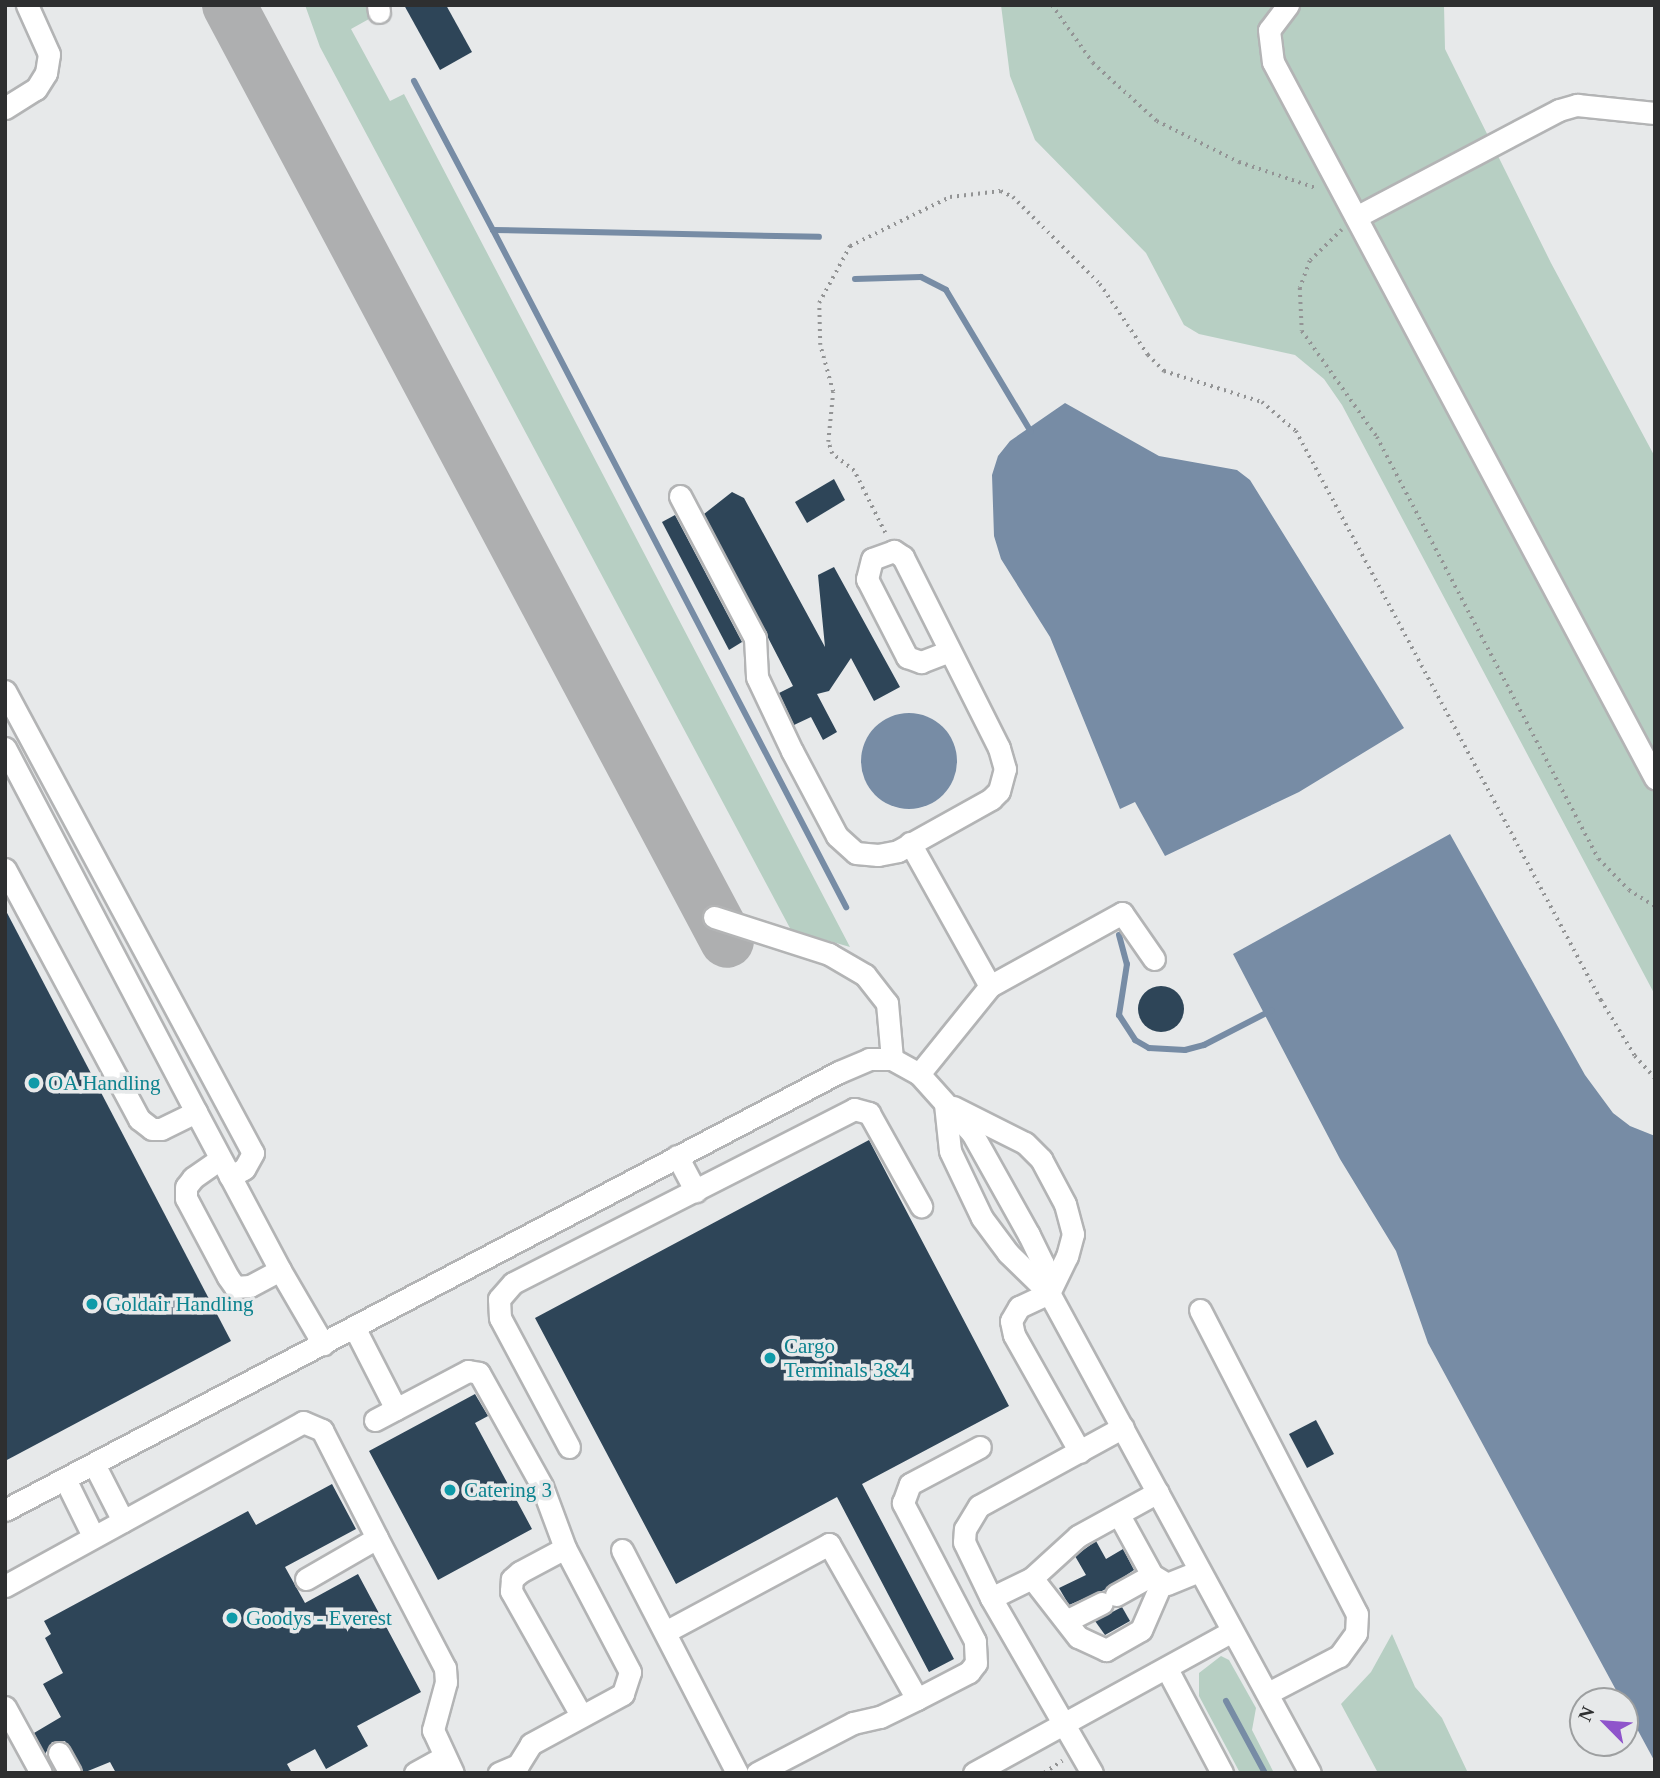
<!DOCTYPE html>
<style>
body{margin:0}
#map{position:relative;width:1660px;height:1778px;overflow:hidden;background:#e7e9ea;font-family:Georgia,serif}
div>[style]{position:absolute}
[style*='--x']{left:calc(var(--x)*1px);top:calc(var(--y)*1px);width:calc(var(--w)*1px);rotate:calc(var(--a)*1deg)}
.green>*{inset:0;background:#b7cfc3}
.water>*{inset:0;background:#778ca5}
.round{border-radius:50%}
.stream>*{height:6px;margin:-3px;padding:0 3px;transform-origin:3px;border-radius:3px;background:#778ca5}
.taxiway>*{height:54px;margin:-27px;padding:0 27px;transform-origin:27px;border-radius:27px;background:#aeafb0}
.building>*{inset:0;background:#2e4558}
.path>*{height:3.5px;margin-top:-1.75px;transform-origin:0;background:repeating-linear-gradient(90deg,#939495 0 2px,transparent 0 7px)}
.roads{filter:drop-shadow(2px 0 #b3b4b5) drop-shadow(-2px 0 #b3b4b5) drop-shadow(0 2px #b3b4b5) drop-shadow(0 -2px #b3b4b5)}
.minor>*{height:21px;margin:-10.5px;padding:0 10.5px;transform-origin:10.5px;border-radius:10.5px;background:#fff}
.dots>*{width:19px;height:19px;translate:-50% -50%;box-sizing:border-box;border:4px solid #e7e9ea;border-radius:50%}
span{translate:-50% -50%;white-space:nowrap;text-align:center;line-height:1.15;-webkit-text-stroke:7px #e7e9ea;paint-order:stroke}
.culture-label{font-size:21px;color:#0d838f}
.left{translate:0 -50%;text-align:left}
.frame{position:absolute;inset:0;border:7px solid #2e2f30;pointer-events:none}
.north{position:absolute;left:1569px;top:1687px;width:70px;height:70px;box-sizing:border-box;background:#e7e9ea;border:2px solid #9d9fa0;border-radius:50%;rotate:295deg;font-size:19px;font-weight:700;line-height:28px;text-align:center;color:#2e2f30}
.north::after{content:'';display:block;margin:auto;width:24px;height:32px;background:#8f54cb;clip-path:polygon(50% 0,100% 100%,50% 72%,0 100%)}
</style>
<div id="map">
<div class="green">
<i style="clip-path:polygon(305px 5px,369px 5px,369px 19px,351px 29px,390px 101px,404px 94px,850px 947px,791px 930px,320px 47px)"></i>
<i style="clip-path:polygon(1001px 5px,1444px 5px,1445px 49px,1551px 263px,1655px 457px,1655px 995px,1342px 405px,1324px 379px,1295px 355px,1199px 334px,1184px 325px,1146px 253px,1035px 140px,1010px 76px)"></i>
<i style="clip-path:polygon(1392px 1634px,1415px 1687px,1442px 1718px,1468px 1773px,1378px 1773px,1341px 1704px,1371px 1672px)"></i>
<i style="clip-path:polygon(1221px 1656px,1229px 1660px,1256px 1708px,1252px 1730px,1274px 1773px,1240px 1773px,1199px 1696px,1199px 1673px)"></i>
</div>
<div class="water">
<i style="clip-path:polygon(1065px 403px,1159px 456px,1237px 470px,1250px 480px,1404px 728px,1299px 792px,1165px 856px,1135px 802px,1120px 809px,1050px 637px,1001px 559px,994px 536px,992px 475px,998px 456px,1010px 441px)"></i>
<i class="round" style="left:861px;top:713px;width:96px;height:96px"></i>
<i style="clip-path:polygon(1450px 834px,1585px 1075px,1613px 1113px,1630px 1126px,1655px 1136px,1655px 1762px,1428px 1343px,1396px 1251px,1340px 1159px,1233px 954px)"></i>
</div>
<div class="stream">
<i style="--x:414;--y:81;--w:169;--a:62.1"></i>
<i style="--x:493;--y:230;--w:326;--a:1.2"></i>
<i style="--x:493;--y:230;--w:764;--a:62.46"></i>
<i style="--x:855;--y:279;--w:66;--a:-1.7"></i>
<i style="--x:921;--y:277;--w:28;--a:27"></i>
<i style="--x:946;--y:290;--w:165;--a:59.1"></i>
<i style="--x:1119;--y:935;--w:30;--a:75"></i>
<i style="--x:1127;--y:964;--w:52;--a:98.9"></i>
<i style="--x:1119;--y:1015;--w:30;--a:57"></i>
<i style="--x:1135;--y:1040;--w:16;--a:30"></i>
<i style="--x:1149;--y:1048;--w:36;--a:3"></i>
<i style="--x:1185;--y:1050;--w:20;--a:-15"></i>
<i style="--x:1204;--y:1045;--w:76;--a:-27.2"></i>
<i style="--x:1226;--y:1701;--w:82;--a:61.6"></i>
</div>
<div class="taxiway">
<i style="--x:229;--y:5;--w:1060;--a:61.98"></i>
</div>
<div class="building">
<i style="clip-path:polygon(404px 5px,446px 5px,472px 52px,440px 70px)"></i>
<i style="clip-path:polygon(834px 479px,845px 500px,807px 523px,795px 502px)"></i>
<i style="clip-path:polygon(732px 492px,744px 498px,825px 647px,818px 575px,834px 567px,900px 687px,874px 701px,851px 658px,829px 691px,817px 694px,837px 732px,823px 740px,811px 717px,794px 725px,779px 693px,793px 686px,704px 514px)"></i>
<i style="clip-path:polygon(675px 515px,742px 642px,729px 650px,662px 522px)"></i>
<i style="clip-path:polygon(5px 909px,231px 1341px,5px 1461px)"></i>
<i class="round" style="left:1138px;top:986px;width:46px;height:46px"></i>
<i style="clip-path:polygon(869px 1140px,1009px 1406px,862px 1484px,954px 1659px,929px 1672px,837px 1497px,676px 1584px,535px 1318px)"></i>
<i style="clip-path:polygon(475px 1394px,488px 1416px,475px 1423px,532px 1529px,438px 1580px,369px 1451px)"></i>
<i style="clip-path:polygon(1316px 1420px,1334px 1454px,1307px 1468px,1289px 1434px)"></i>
<i style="clip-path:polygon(332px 1484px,356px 1529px,285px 1567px,305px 1603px,358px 1574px,421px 1692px,357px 1726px,368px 1746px,326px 1769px,315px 1749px,287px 1764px,292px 1773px,116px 1773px,110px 1762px,83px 1773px,65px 1741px,52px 1742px,45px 1754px,34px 1733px,61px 1717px,43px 1684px,63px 1673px,45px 1638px,51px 1634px,44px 1621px,248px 1511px,256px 1525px)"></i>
<i style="clip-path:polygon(1096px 1541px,1106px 1559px,1123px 1549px,1134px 1570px,1104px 1590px,1069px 1605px,1059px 1588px,1086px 1575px,1075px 1556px)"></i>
<i style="clip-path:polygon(1122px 1607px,1130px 1621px,1105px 1635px,1095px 1621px)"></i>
</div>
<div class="path">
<i style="--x:1052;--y:5;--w:71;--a:54.7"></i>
<i style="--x:1093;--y:63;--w:86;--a:42.2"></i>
<i style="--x:1157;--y:121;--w:92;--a:26.6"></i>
<i style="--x:1239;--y:162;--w:81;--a:18.7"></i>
<i style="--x:1342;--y:230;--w:45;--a:135.9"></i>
<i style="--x:1310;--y:261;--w:29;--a:110"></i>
<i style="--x:1300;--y:288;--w:43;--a:87.3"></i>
<i style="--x:1302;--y:331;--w:130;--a:54.7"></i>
<i style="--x:1377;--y:437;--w:477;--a:62.3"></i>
<i style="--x:1599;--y:859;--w:43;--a:45.9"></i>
<i style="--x:1629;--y:890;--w:31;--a:32"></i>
<i style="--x:885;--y:533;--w:69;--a:-116.6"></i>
<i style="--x:854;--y:471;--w:28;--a:-142"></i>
<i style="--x:832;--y:454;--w:13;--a:-108"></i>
<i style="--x:828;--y:442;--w:50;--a:-84.3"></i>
<i style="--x:833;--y:392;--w:49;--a:-105.5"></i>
<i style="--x:820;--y:345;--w:42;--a:-91.4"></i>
<i style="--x:819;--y:303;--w:65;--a:-61.5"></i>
<i style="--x:850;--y:246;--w:111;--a:-26.1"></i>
<i style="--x:950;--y:197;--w:51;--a:-6.7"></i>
<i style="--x:1001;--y:191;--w:13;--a:27"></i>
<i style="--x:1013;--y:197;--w:123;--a:45"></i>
<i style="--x:1100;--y:284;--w:86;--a:55.9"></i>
<i style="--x:1148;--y:355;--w:23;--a:45"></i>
<i style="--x:1164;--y:371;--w:103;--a:17.6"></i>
<i style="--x:1262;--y:402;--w:45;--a:40.5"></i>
<i style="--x:1296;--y:431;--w:646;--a:61.81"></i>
<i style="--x:1601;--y:1000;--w:66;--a:58.7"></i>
<i style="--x:1635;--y:1056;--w:30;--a:48"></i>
<i style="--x:1044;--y:1773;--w:22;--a:-34"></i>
</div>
<div class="roads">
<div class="minor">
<i style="--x:378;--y:5;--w:7;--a:82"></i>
<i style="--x:1288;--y:5;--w:31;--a:127"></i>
<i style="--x:1269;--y:30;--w:32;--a:83"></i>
<i style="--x:1273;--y:62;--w:812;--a:61.92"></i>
<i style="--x:5;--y:108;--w:36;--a:-32"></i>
<i style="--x:36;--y:89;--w:19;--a:-58"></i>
<i style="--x:46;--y:73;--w:19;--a:-81"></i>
<i style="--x:49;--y:54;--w:54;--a:-114.2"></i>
<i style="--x:1356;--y:217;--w:229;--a:-27.8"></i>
<i style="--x:1559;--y:110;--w:19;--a:-16"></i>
<i style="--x:1577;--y:105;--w:78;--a:5.9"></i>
<i style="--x:680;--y:496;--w:161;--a:62.2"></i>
<i style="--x:755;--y:638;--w:39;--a:87"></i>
<i style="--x:757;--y:677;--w:82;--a:64.7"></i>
<i style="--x:792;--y:751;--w:96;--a:62.1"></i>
<i style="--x:837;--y:836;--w:25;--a:42"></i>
<i style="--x:856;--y:853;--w:22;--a:5"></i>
<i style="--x:878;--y:855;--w:20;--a:-11"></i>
<i style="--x:898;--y:851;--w:107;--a:-29.2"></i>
<i style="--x:991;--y:799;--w:11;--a:-45"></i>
<i style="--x:999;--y:791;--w:23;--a:-75"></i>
<i style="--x:1005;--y:769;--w:22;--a:-106"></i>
<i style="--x:999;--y:748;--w:214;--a:-116.7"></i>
<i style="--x:903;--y:557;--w:11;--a:-146"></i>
<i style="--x:894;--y:551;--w:23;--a:160"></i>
<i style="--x:872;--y:559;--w:21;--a:104"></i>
<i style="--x:867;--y:579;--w:88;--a:62.9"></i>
<i style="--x:907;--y:657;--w:15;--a:20"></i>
<i style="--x:921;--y:662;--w:30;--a:-21"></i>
<i style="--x:5;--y:691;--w:524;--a:61.77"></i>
<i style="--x:253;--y:1153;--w:18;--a:119"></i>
<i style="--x:244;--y:1169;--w:16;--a:153"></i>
<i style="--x:5;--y:748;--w:411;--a:62.3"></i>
<i style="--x:910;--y:843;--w:164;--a:60.8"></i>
<i style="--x:990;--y:986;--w:151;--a:-28.9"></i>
<i style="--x:1122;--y:913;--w:56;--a:55.2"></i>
<i style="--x:5;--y:869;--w:284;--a:61.8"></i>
<i style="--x:139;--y:1119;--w:16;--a:38"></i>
<i style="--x:152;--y:1129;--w:9;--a:0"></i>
<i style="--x:161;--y:1129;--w:39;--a:-26"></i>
<i style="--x:196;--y:1112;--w:179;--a:62"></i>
<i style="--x:714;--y:917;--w:121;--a:17.8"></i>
<i style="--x:829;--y:954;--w:42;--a:30.3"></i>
<i style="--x:865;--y:975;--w:36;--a:52"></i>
<i style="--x:887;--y:1003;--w:56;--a:84.9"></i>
<i style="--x:919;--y:1074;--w:113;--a:-51.1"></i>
<i style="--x:945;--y:1104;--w:47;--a:83.9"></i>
<i style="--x:950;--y:1151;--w:74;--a:64.5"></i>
<i style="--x:982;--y:1218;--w:44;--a:53.4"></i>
<i style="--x:1008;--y:1253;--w:57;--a:44.3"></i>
<i style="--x:953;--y:1107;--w:80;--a:26.6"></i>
<i style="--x:1025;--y:1143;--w:23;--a:45"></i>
<i style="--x:1041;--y:1159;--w:51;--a:61.9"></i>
<i style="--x:1065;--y:1204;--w:31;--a:75"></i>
<i style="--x:1073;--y:1234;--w:23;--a:105"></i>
<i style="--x:1067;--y:1256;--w:41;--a:115.9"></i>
<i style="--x:1049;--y:1293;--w:33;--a:155"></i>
<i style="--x:1019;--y:1307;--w:16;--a:120"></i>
<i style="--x:1011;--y:1321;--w:14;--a:78"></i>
<i style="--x:1014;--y:1335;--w:134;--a:60.6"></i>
<i style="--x:677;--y:1156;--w:40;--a:62"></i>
<i style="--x:220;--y:1159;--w:33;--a:145"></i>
<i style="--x:193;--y:1178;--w:11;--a:128"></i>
<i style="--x:186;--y:1187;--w:11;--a:90"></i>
<i style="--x:186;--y:1198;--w:89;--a:62"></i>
<i style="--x:228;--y:1277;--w:12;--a:55"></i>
<i style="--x:235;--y:1287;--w:15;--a:-4"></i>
<i style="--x:250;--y:1286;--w:34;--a:-28"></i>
<i style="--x:280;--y:1270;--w:86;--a:59.8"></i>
<i style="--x:1200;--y:1310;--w:342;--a:62.7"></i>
<i style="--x:1357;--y:1614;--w:19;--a:93"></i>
<i style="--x:1356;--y:1633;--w:29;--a:126"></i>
<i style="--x:1339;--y:1656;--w:80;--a:152.5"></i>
<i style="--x:354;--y:1327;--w:92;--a:62.9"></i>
<i style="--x:375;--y:1420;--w:105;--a:-27.8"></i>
<i style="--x:468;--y:1371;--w:11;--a:10"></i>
<i style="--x:479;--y:1373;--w:129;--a:60.9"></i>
<i style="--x:542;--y:1486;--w:66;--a:69.6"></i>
<i style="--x:565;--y:1548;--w:140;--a:62.3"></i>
<i style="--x:630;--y:1672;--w:23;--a:108"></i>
<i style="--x:623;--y:1694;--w:105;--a:151.5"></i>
<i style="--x:531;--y:1744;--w:25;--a:122"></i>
<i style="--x:518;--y:1765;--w:21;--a:157"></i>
<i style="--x:569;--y:1447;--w:146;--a:-118.1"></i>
<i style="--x:500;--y:1318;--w:19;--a:-93"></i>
<i style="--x:499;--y:1299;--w:21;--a:-49"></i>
<i style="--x:513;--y:1283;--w:383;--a:-27"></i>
<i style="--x:854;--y:1109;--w:16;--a:15"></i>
<i style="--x:869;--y:1113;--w:107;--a:60.8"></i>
<i style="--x:94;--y:1464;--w:64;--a:63"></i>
<i style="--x:65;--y:1479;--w:64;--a:63.8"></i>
<i style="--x:5;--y:1510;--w:942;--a:-27.71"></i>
<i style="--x:839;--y:1072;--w:33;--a:-23"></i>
<i style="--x:869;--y:1059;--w:23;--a:0"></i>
<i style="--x:892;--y:1059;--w:31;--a:29"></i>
<i style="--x:919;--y:1074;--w:79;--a:48.1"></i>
<i style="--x:972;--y:1133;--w:117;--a:60.8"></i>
<i style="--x:1029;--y:1235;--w:32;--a:64"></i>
<i style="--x:1043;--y:1264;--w:30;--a:78"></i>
<i style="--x:1049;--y:1293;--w:546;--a:61.46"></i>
<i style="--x:1119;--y:1515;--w:68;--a:61.2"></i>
<i style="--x:565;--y:1548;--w:51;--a:151.9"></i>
<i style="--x:520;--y:1572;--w:11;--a:139"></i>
<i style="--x:512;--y:1579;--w:12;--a:95"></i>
<i style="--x:511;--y:1591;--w:142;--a:60.6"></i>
<i style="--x:622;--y:1550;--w:251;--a:62.7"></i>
<i style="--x:1032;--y:1578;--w:75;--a:52.1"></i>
<i style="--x:1078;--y:1637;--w:31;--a:25"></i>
<i style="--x:1106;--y:1650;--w:40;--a:-29.7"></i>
<i style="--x:1141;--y:1630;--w:50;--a:-66.5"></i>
<i style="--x:306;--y:1579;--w:82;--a:-30"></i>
<i style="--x:377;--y:1538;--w:147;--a:62.4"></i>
<i style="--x:445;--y:1668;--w:14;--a:86"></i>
<i style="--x:446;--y:1682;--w:50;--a:105.2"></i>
<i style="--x:433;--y:1730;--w:47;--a:65.1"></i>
<i style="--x:5;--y:1586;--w:340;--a:-28.8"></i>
<i style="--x:303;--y:1422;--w:21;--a:23"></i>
<i style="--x:322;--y:1430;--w:121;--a:63"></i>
<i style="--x:1116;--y:1595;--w:41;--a:-29.1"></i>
<i style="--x:1152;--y:1575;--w:17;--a:31"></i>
<i style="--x:1167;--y:1584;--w:35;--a:-22"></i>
<i style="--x:991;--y:1598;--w:46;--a:-26"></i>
<i style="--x:1032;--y:1578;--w:62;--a:-42.4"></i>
<i style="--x:1078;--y:1536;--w:91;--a:-28.8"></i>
<i style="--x:1066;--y:1621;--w:40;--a:-26.6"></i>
<i style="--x:667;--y:1631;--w:184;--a:-28.2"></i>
<i style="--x:829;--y:1544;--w:178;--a:60.4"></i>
<i style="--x:1167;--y:1669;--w:118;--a:62.1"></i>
<i style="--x:5;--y:1707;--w:75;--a:61.4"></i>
<i style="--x:59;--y:1753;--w:23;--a:61"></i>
<i style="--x:415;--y:1773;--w:33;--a:-29"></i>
<i style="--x:757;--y:1773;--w:108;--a:-27.5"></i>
<i style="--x:853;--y:1723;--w:28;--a:-13"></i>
<i style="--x:880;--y:1717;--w:41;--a:-25.9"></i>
<i style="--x:917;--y:1699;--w:59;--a:-27.4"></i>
<i style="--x:969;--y:1672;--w:11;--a:-52"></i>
<i style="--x:976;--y:1663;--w:22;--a:-93"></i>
<i style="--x:975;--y:1641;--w:156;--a:-117.6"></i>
<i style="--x:903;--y:1503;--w:20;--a:-70"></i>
<i style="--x:910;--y:1484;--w:79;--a:-27.9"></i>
<i style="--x:974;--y:1773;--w:293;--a:-28.8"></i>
<i style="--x:1092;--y:1773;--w:202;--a:-120"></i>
<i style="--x:991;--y:1598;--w:62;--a:-115.7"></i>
<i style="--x:964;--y:1542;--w:13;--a:-86"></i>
<i style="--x:965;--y:1529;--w:27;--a:-59"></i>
<i style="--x:979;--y:1506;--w:164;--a:-28.7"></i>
</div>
</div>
<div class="dots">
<i style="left:34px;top:1083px;background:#0f9aa8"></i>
<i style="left:92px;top:1304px;background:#0f9aa8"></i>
<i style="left:770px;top:1358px;background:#0f9aa8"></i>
<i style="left:450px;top:1490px;background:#0f9aa8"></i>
<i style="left:232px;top:1618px;background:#0f9aa8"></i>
</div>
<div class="culture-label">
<span class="left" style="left:48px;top:1083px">OA Handling</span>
<span class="left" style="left:106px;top:1304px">Goldair Handling</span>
<span class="left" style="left:784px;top:1358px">Cargo<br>Terminals 3&amp;4</span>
<span class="left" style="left:464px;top:1490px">Catering 3</span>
<span class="left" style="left:246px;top:1618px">Goodys - Everest</span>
</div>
<div class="frame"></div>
<div class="north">N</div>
</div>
